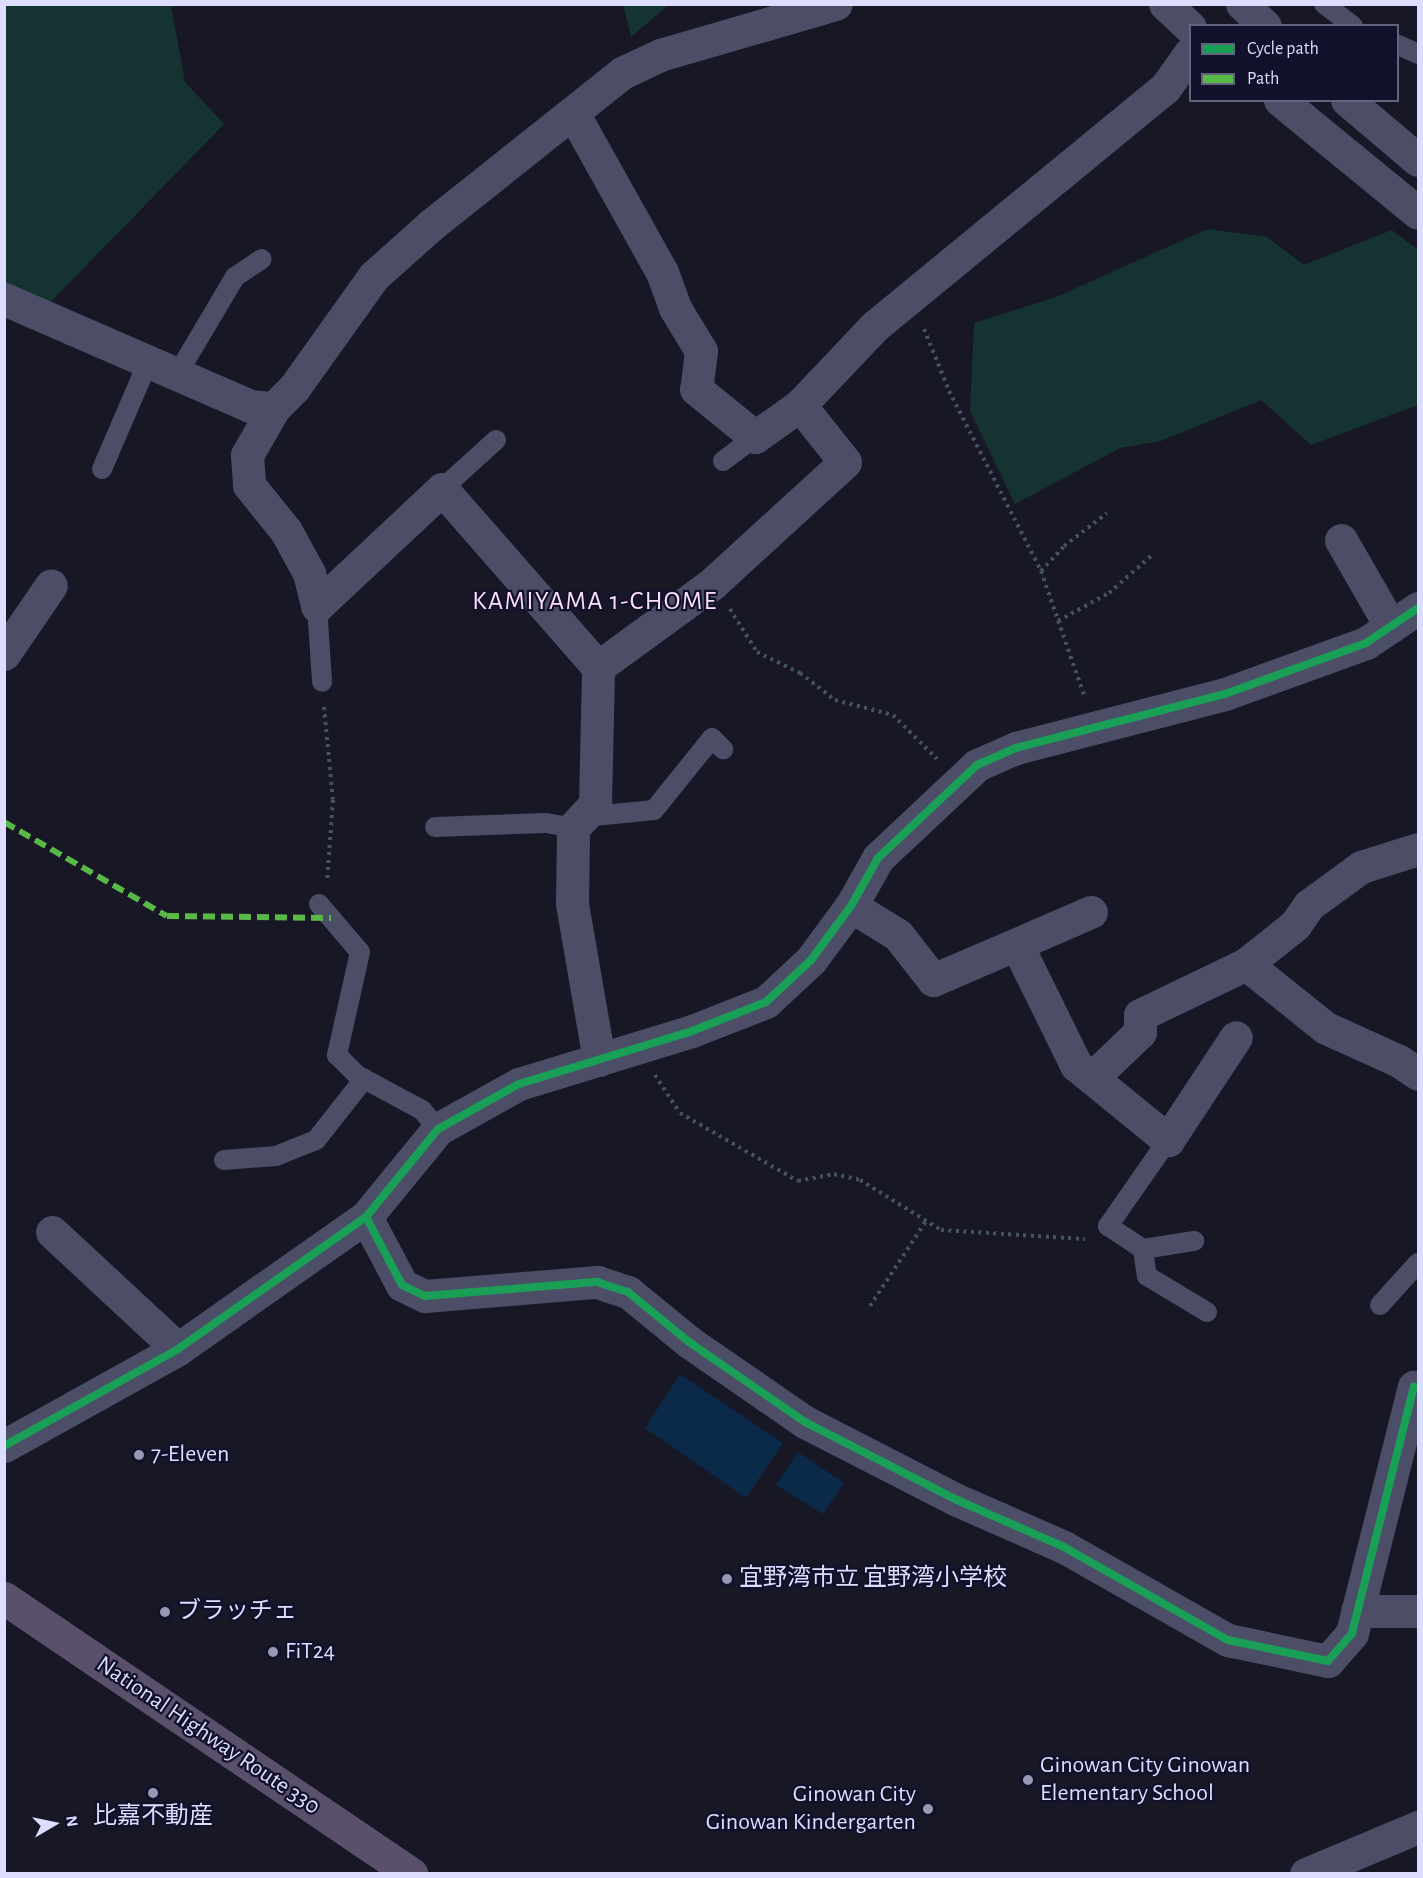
<!DOCTYPE html>
<meta charset="utf-8">
<style>
body{margin:0}
#map{position:relative;width:1423px;height:1878px;overflow:hidden;background:#181726;font-family:"Alegreya Sans","Noto Sans JP",sans-serif}
div>[style]{position:absolute}
[style*='--x']{left:calc(var(--x)*1px);top:calc(var(--y)*1px);width:calc(var(--w)*1px);rotate:calc(var(--a)*1deg)}
.green>*{inset:0;background:#153330}
.water>*{inset:0;background:#0b2949}
.path>*{height:4px;margin-top:-2px;transform-origin:0;background:repeating-linear-gradient(90deg,#445361 0 3px,transparent 0 7.5px)}
.service>*{height:20px;margin:-10px;padding:0 10px;transform-origin:10px;border-radius:10px;background:#4c4e67}
.minor>*{height:33px;margin:-16.5px;padding:0 16.5px;transform-origin:16.5px;border-radius:16.5px;background:#4c4e67}
.tertiary>*{height:33px;margin:-16.5px;padding:0 16.5px;transform-origin:16.5px;border-radius:16.5px;background:#4c4e67}
.trunk>*{height:33px;margin:-16.5px;padding:0 16.5px;transform-origin:16.5px;border-radius:16.5px;background:#5a506b}
.quiet>*{height:6px;margin-top:-3px;transform-origin:0;background:repeating-linear-gradient(90deg,#58b947 0 12px,transparent 0 18px)}
.cycleway>*{height:8px;margin:-4px;padding:0 4px;transform-origin:4px;border-radius:4px;background:#1a9f57}
.dots>*{width:16px;height:16px;translate:-50% -50%;box-sizing:border-box;border:3px solid #12112c;border-radius:50%}
span{translate:-50% -50%;white-space:nowrap;text-align:center;line-height:1.15;-webkit-text-stroke:4.5px #12112c;paint-order:stroke}
.poi-label{font-size:24px;color:#dcddff}
.left{translate:0 -50%;text-align:left}
.right{translate:-100% -50%;text-align:right}
.street-label{font-size:24px;color:#dcddff}
.neighbourhood-label{font-size:26px;color:#ffdef7;letter-spacing:1.5px}
.frame{position:absolute;inset:0;border:6px solid #dcddff;pointer-events:none}
.legend{position:absolute;left:1189px;top:24px;width:210px;height:78px;box-sizing:border-box;background:#12112c;border:2px solid #636380;margin:0;padding:8px 10px;list-style:none;font-size:18px;color:#dcddff}
.legend li{display:flex;align-items:center;gap:12px;height:30px}
.legend b{width:30px;border:2px solid #636380}
.north{position:absolute;left:24px;top:1794px;width:60px;height:60px;-webkit-text-stroke:4px #12112c;paint-order:stroke;rotate:81deg;font-size:16px;font-weight:700;line-height:24px;text-align:center;color:#dcddff}
.north::after{content:'';display:block;margin:auto;width:21px;height:27px;background:#dcddff;clip-path:polygon(50% 0,100% 100%,50% 72%,0 100%)}
</style>
<div id="map">
<div class="green">
<i style="clip-path:polygon(623px 4px,669px 4px,669px 5px,631px 37px)"></i>
<i style="clip-path:polygon(5px 5px,171px 5px,185px 82px,224px 124px,43px 310px,5px 293px)"></i>
<i style="clip-path:polygon(1208px 229px,1267px 237px,1304px 265px,1392px 230px,1418px 250px,1418px 405px,1311px 445px,1261px 400px,1161px 441px,1120px 448px,1015px 504px,970px 411px,974px 323px,1056px 297px)"></i>
</div>
<div class="water">
<i style="clip-path:polygon(680px 1374px,783px 1443px,746px 1498px,645px 1428px)"></i>
<i style="clip-path:polygon(798px 1452px,844px 1483px,823px 1514px,776px 1485px)"></i>
</div>
<div class="path">
<i style="--x:924;--y:329;--w:67;--a:68"></i>
<i style="--x:949;--y:391;--w:202;--a:62.9"></i>
<i style="--x:1041;--y:571;--w:134;--a:70.9"></i>
<i style="--x:1041;--y:571;--w:34;--a:-47"></i>
<i style="--x:1064;--y:546;--w:54;--a:-37.5"></i>
<i style="--x:730;--y:609;--w:51;--a:57.9"></i>
<i style="--x:757;--y:652;--w:48;--a:26"></i>
<i style="--x:800;--y:673;--w:44;--a:37.6"></i>
<i style="--x:835;--y:700;--w:60;--a:14.5"></i>
<i style="--x:893;--y:715;--w:62;--a:45"></i>
<i style="--x:1058;--y:621;--w:58;--a:-28.8"></i>
<i style="--x:1109;--y:593;--w:57;--a:-41.5"></i>
<i style="--x:324;--y:707;--w:93;--a:84.5"></i>
<i style="--x:333;--y:800;--w:81;--a:94.2"></i>
<i style="--x:655;--y:1075;--w:45;--a:56.7"></i>
<i style="--x:680;--y:1113;--w:136;--a:30"></i>
<i style="--x:798;--y:1181;--w:37;--a:-11"></i>
<i style="--x:834;--y:1174;--w:27;--a:13"></i>
<i style="--x:860;--y:1180;--w:95;--a:31.7"></i>
<i style="--x:941;--y:1230;--w:144;--a:3.6"></i>
<i style="--x:870;--y:1306;--w:102;--a:-56.6"></i>
</div>
<div class="service">
<i style="--x:1324;--y:4;--w:36;--a:37"></i>
<i style="--x:1398;--y:45;--w:22;--a:24"></i>
<i style="--x:178;--y:373;--w:112;--a:-59.3"></i>
<i style="--x:235;--y:277;--w:32;--a:-34"></i>
<i style="--x:723;--y:461;--w:40;--a:-37"></i>
<i style="--x:102;--y:469;--w:119;--a:-66.7"></i>
<i style="--x:442;--y:489;--w:73;--a:-42.2"></i>
<i style="--x:317;--y:606;--w:76;--a:86.2"></i>
<i style="--x:584;--y:817;--w:70;--a:-5.7"></i>
<i style="--x:654;--y:810;--w:92;--a:-51.1"></i>
<i style="--x:712;--y:738;--w:16;--a:45"></i>
<i style="--x:435;--y:827;--w:111;--a:-2.1"></i>
<i style="--x:546;--y:823;--w:27;--a:10"></i>
<i style="--x:319;--y:904;--w:63;--a:49.5"></i>
<i style="--x:360;--y:952;--w:106;--a:102.6"></i>
<i style="--x:337;--y:1055;--w:28;--a:45"></i>
<i style="--x:357;--y:1075;--w:74;--a:28.3"></i>
<i style="--x:422;--y:1110;--w:25;--a:50"></i>
<i style="--x:1168;--y:1140;--w:105;--a:124.9"></i>
<i style="--x:1108;--y:1226;--w:42;--a:33.3"></i>
<i style="--x:1143;--y:1249;--w:27;--a:82"></i>
<i style="--x:1147;--y:1276;--w:70;--a:31"></i>
<i style="--x:224;--y:1160;--w:52;--a:-4.4"></i>
<i style="--x:276;--y:1156;--w:43;--a:-21.8"></i>
<i style="--x:316;--y:1140;--w:78;--a:-51.8"></i>
<i style="--x:1143;--y:1249;--w:52;--a:-8.9"></i>
<i style="--x:1380;--y:1305;--w:57;--a:-47.9"></i>
</div>
<div class="minor">
<i style="--x:1165;--y:4;--w:34;--a:43"></i>
<i style="--x:1280;--y:100;--w:178;--a:39.3"></i>
<i style="--x:573;--y:113;--w:182;--a:60.8"></i>
<i style="--x:662;--y:272;--w:38;--a:70"></i>
<i style="--x:675;--y:308;--w:50;--a:58.8"></i>
<i style="--x:701;--y:351;--w:38;--a:97"></i>
<i style="--x:696;--y:389;--w:76;--a:39.1"></i>
<i style="--x:755;--y:437;--w:55;--a:-35.4"></i>
<i style="--x:4;--y:299;--w:268;--a:23.5"></i>
<i style="--x:250;--y:406;--w:24;--a:5"></i>
<i style="--x:274;--y:408;--w:28;--a:-45"></i>
<i style="--x:294;--y:388;--w:138;--a:-54.5"></i>
<i style="--x:374;--y:276;--w:76;--a:-41.8"></i>
<i style="--x:431;--y:225;--w:244;--a:-38.5"></i>
<i style="--x:622;--y:73;--w:42;--a:-25.3"></i>
<i style="--x:660;--y:55;--w:183;--a:-16.2"></i>
<i style="--x:274;--y:408;--w:54;--a:119.9"></i>
<i style="--x:247;--y:455;--w:30;--a:86"></i>
<i style="--x:249;--y:485;--w:59;--a:51.2"></i>
<i style="--x:286;--y:531;--w:48;--a:61.3"></i>
<i style="--x:309;--y:573;--w:34;--a:76"></i>
<i style="--x:317;--y:606;--w:171;--a:-43.1"></i>
<i style="--x:442;--y:489;--w:237;--a:48.8"></i>
<i style="--x:1341;--y:540;--w:100;--a:60.1"></i>
<i style="--x:4;--y:654;--w:83;--a:-55.7"></i>
<i style="--x:851;--y:906;--w:55;--a:31.7"></i>
<i style="--x:898;--y:935;--w:57;--a:52.1"></i>
<i style="--x:933;--y:980;--w:172;--a:-23.3"></i>
<i style="--x:1017;--y:945;--w:134;--a:63.8"></i>
<i style="--x:1076;--y:1065;--w:119;--a:39.2"></i>
<i style="--x:1168;--y:1140;--w:123;--a:-56.6"></i>
<i style="--x:1246;--y:964;--w:63;--a:-38.5"></i>
<i style="--x:1295;--y:925;--w:24;--a:-55"></i>
<i style="--x:1309;--y:905;--w:64;--a:-36.2"></i>
<i style="--x:1361;--y:867;--w:60;--a:-17.5"></i>
<i style="--x:599;--y:1060;--w:158;--a:-99.8"></i>
<i style="--x:572;--y:904;--w:76;--a:-89.2"></i>
<i style="--x:573;--y:828;--w:33;--a:-47"></i>
<i style="--x:595;--y:804;--w:137;--a:-88.7"></i>
<i style="--x:598;--y:667;--w:142;--a:-36.1"></i>
<i style="--x:713;--y:583;--w:179;--a:-42.5"></i>
<i style="--x:845;--y:462;--w:73;--a:-128.3"></i>
<i style="--x:800;--y:405;--w:109;--a:-46.5"></i>
<i style="--x:875;--y:326;--w:375;--a:-39.4"></i>
<i style="--x:1165;--y:88;--w:43;--a:-54.5"></i>
<i style="--x:1092;--y:1078;--w:66;--a:-43.8"></i>
<i style="--x:1140;--y:1032;--w:17;--a:-90"></i>
<i style="--x:1140;--y:1015;--w:118;--a:-25.7"></i>
<i style="--x:1246;--y:964;--w:102;--a:38.7"></i>
<i style="--x:1326;--y:1028;--w:80;--a:24.3"></i>
<i style="--x:1399;--y:1061;--w:23;--a:34"></i>
<i style="--x:366;--y:1217;--w:77;--a:62.1"></i>
<i style="--x:402;--y:1285;--w:25;--a:26"></i>
<i style="--x:425;--y:1296;--w:173;--a:-4.7"></i>
<i style="--x:597;--y:1282;--w:33;--a:18"></i>
<i style="--x:628;--y:1292;--w:79;--a:39.3"></i>
<i style="--x:689;--y:1342;--w:141;--a:34.6"></i>
<i style="--x:805;--y:1422;--w:171;--a:27.2"></i>
<i style="--x:957;--y:1500;--w:117;--a:23.7"></i>
<i style="--x:1064;--y:1547;--w:189;--a:29.6"></i>
<i style="--x:1228;--y:1640;--w:102;--a:11.9"></i>
<i style="--x:1328;--y:1661;--w:37;--a:-49"></i>
<i style="--x:1352;--y:1633;--w:254;--a:-75.9"></i>
<i style="--x:52;--y:1232;--w:172;--a:42.9"></i>
<i style="--x:4;--y:1446;--w:199;--a:-29.1"></i>
<i style="--x:178;--y:1349;--w:230;--a:-35.1"></i>
<i style="--x:366;--y:1217;--w:114;--a:-50.7"></i>
<i style="--x:438;--y:1129;--w:93;--a:-29.1"></i>
<i style="--x:519;--y:1084;--w:181;--a:-17"></i>
<i style="--x:692;--y:1031;--w:79;--a:-21.4"></i>
<i style="--x:766;--y:1002;--w:62;--a:-43"></i>
<i style="--x:811;--y:960;--w:67;--a:-53.5"></i>
<i style="--x:851;--y:906;--w:55;--a:-60.6"></i>
<i style="--x:878;--y:858;--w:136;--a:-43.2"></i>
<i style="--x:977;--y:765;--w:43;--a:-23.6"></i>
<i style="--x:1016;--y:748;--w:216;--a:-14.5"></i>
<i style="--x:1225;--y:694;--w:150;--a:-19.9"></i>
<i style="--x:1366;--y:643;--w:63;--a:-33.9"></i>
<i style="--x:1357;--y:1611;--w:61;--a:0"></i>
<i style="--x:1306;--y:1874;--w:121;--a:-22.8"></i>
</div>
<div class="tertiary">
<i style="--x:1242;--y:4;--w:32;--a:44"></i>
<i style="--x:1347;--y:100;--w:93;--a:40.2"></i>
</div>
<div class="trunk">
<i style="--x:4;--y:1598;--w:492;--a:34.1"></i>
</div>
<div class="quiet">
<i style="--x:4;--y:822;--w:188;--a:30"></i>
<i style="--x:167;--y:916;--w:164;--a:0.7"></i>
</div>
<div class="cycleway">
<i style="--x:366;--y:1217;--w:77;--a:62.1"></i>
<i style="--x:402;--y:1285;--w:25;--a:26"></i>
<i style="--x:425;--y:1296;--w:173;--a:-4.7"></i>
<i style="--x:597;--y:1282;--w:33;--a:18"></i>
<i style="--x:628;--y:1292;--w:79;--a:39.3"></i>
<i style="--x:689;--y:1342;--w:141;--a:34.6"></i>
<i style="--x:805;--y:1422;--w:171;--a:27.2"></i>
<i style="--x:957;--y:1500;--w:117;--a:23.7"></i>
<i style="--x:1064;--y:1547;--w:189;--a:29.6"></i>
<i style="--x:1228;--y:1640;--w:102;--a:11.9"></i>
<i style="--x:1328;--y:1661;--w:37;--a:-49"></i>
<i style="--x:1352;--y:1633;--w:254;--a:-75.9"></i>
<i style="--x:4;--y:1446;--w:199;--a:-29.1"></i>
<i style="--x:178;--y:1349;--w:230;--a:-35.1"></i>
<i style="--x:366;--y:1217;--w:114;--a:-50.7"></i>
<i style="--x:438;--y:1129;--w:93;--a:-29.1"></i>
<i style="--x:519;--y:1084;--w:181;--a:-17"></i>
<i style="--x:692;--y:1031;--w:79;--a:-21.4"></i>
<i style="--x:766;--y:1002;--w:62;--a:-43"></i>
<i style="--x:811;--y:960;--w:67;--a:-53.5"></i>
<i style="--x:851;--y:906;--w:55;--a:-60.6"></i>
<i style="--x:878;--y:858;--w:136;--a:-43.2"></i>
<i style="--x:977;--y:765;--w:43;--a:-23.6"></i>
<i style="--x:1016;--y:748;--w:216;--a:-14.5"></i>
<i style="--x:1225;--y:694;--w:150;--a:-19.9"></i>
<i style="--x:1366;--y:643;--w:63;--a:-33.9"></i>
</div>
<div class="dots">
<i style="left:139px;top:1455px;background:#9798b3"></i>
<i style="left:727px;top:1579px;background:#9798b3"></i>
<i style="left:165px;top:1612px;background:#9798b3"></i>
<i style="left:273px;top:1652px;background:#9798b3"></i>
<i style="left:1028px;top:1780px;background:#9798b3"></i>
<i style="left:153px;top:1793px;background:#9798b3"></i>
<i style="left:928px;top:1809px;background:#9798b3"></i>
</div>
<div class="poi-label">
<span class="left" style="left:151px;top:1455px">7-Eleven</span>
<span class="left" style="left:739px;top:1579px">宜野湾市立 宜野湾小学校</span>
<span class="left" style="left:177px;top:1612px">ブラッチェ</span>
<span class="left" style="left:285px;top:1652px">FiT24</span>
<span class="left" style="left:1040px;top:1780px">Ginowan City Ginowan<br>Elementary School</span>
<span class="right" style="left:916px;top:1809px">Ginowan City<br>Ginowan Kindergarten</span>
<span style="left:153px;top:1817px">比嘉不動産</span>
</div>
<div class="street-label">
<span style="left:208px;top:1736px;rotate:34deg">National Highway Route 330</span>
</div>
<div class="neighbourhood-label">
<span style="left:595px;top:602px">KAMIYAMA 1-CHOME</span>
</div>
<div class="frame"></div>
<ul class="legend">
<li><b style="height:8px;background:#1a9f57"></b>Cycle path</li>
<li><b style="height:8px;background:#58b947"></b>Path</li>
</ul>
<div class="north">N</div>
</div>
